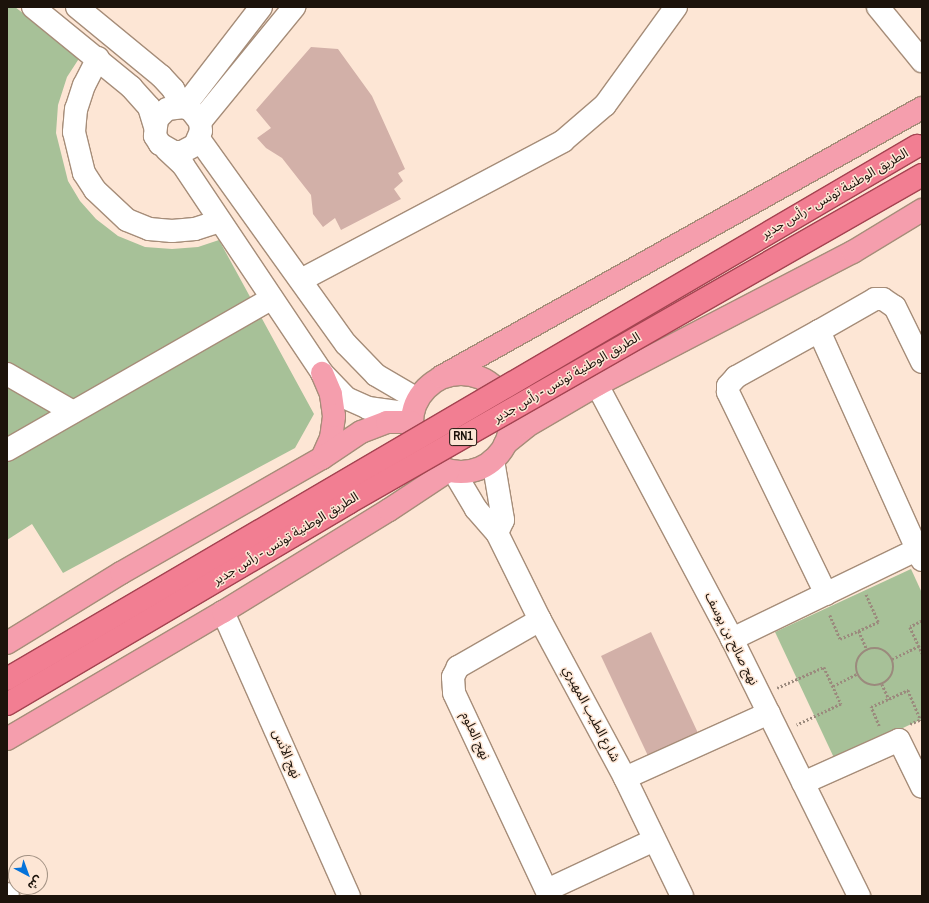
<!DOCTYPE html>
<meta charset="utf-8">
<style>
body{margin:0}
#map{position:relative;width:929px;height:903px;overflow:hidden;background:#fde6d5;font-family:"Archivo Narrow","Noto Sans Arabic",sans-serif}
div>[style]{position:absolute}
[style*='--x']{left:calc(var(--x)*1px);top:calc(var(--y)*1px);width:calc(var(--w)*1px);rotate:calc(var(--a)*1deg)}
.green>*{inset:0;background:#a7c198}
.building>*{inset:0;background:#d2b0a8}
.path>*{height:2.5px;margin-top:-1.25px;transform-origin:0;background:repeating-linear-gradient(90deg,#9b8a7d 0 2px,transparent 0 4px)}
.path>.ring{margin:-1.25px;padding:0;box-sizing:content-box;background:none;border:2.5px solid #9b8a7d;border-radius:50%}
.roads{filter:drop-shadow(1px 0 #a68d79) drop-shadow(-1px 0 #a68d79) drop-shadow(0 1px #a68d79) drop-shadow(0 -1px #a68d79)}
.minor>*{height:22px;margin:-11px;padding:0 11px;transform-origin:11px;border-radius:11px;background:#fff}
.tertiary>*{height:22px;margin:-11px;padding:0 11px;transform-origin:11px;border-radius:11px;background:#fff}
.primary>*{height:22px;margin:-11px;padding:0 11px;transform-origin:11px;border-radius:11px;background:#f59ead}
.primary>.ring{margin:-11px;padding:0;box-sizing:content-box;background:none;border:22px solid #f59ead;border-radius:50%}
.bridges{filter:drop-shadow(1px 0 #a44451) drop-shadow(-1px 0 #a44451) drop-shadow(0 1px #a44451) drop-shadow(0 -1px #a44451)}
.trunk-bridge>*{height:22px;margin:-11px;padding:0 11px;transform-origin:11px;border-radius:11px;background:#f27e92}
span{translate:-50% -50%;white-space:nowrap;text-align:center;line-height:1.15;-webkit-text-stroke:3px #fde6d5;paint-order:stroke}
.shield-label span{padding:1px 3px;background:#fde6d5;border:1px solid;border-radius:3px;-webkit-text-stroke-width:0}
.shield-label{font-size:12px;color:#1c130b;font-weight:700}
.street-label{font-size:13px;color:#1c130b}
.frame{position:absolute;inset:0;border:8px solid #1c130b;pointer-events:none}
.north{position:absolute;left:8px;top:855px;width:40px;height:40px;box-sizing:border-box;background:#fde6d5;border:1px solid #a39284;border-radius:50%;rotate:139deg;font-size:11px;font-weight:700;line-height:16px;text-align:center;color:#1c130b}
.north::after{content:'';display:block;margin:auto;width:14px;height:18px;background:#0472da;clip-path:polygon(50% 0,100% 100%,50% 72%,0 100%)}
</style>
<div id="map">
<div class="green">
<i style="clip-path:polygon(7px 7px,15px 7px,80px 57px,67px 77px,58px 105px,56px 133px,68px 181px,80px 201px,96px 219px,118px 236px,145px 247px,172px 249px,198px 247px,219px 240px,314px 414px,295px 448px,63px 573px,32px 524px,7px 540px)"></i>
<i style="clip-path:polygon(911px 569px,922px 593px,922px 719px,835px 760px,775px 632px)"></i>
</div>
<div class="building">
<i style="clip-path:polygon(311px 47px,338px 49px,372px 96px,405px 169px,398px 173px,403px 181px,394px 189px,401px 199px,341px 230px,335px 218px,323px 227px,313px 214px,311px 195px,282px 158px,266px 148px,257px 138px,271px 128px,256px 110px)"></i>
<i style="clip-path:polygon(651px 632px,698px 733px,649px 758px,601px 656px)"></i>
</div>
<div class="path">
<i style="--x:830;--y:615;--w:26;--a:67"></i>
<i style="--x:840;--y:639;--w:42;--a:-24.1"></i>
<i style="--x:878;--y:622;--w:30;--a:-114"></i>
<i style="--x:922;--y:621;--w:13;--a:153"></i>
<i style="--x:910;--y:627;--w:29;--a:65"></i>
<i style="--x:859;--y:631;--w:21;--a:67"></i>
<i class="ring" style="left:856px;top:648px;width:35.5px;height:35.5px"></i>
<i style="--x:892;--y:659;--w:30;--a:-26"></i>
<i style="--x:882;--y:684;--w:17;--a:65"></i>
<i style="--x:833;--y:686;--w:27;--a:-27"></i>
<i style="--x:777;--y:688;--w:51;--a:-24.1"></i>
<i style="--x:824;--y:667;--w:41;--a:65.3"></i>
<i style="--x:841;--y:704;--w:49;--a:154.5"></i>
<i style="--x:910;--y:724;--w:13;--a:-23"></i>
<i style="--x:879;--y:726;--w:21;--a:-113"></i>
<i style="--x:871;--y:707;--w:41;--a:-24.7"></i>
<i style="--x:908;--y:690;--w:33;--a:67"></i>
</div>
<div class="roads">
<div class="minor">
<i style="--x:33;--y:7;--w:127;--a:39.2"></i>
<i style="--x:131;--y:87;--w:27;--a:48"></i>
<i style="--x:149;--y:107;--w:21;--a:73"></i>
<i style="--x:77;--y:7;--w:109;--a:39.4"></i>
<i style="--x:161;--y:76;--w:18;--a:47"></i>
<i style="--x:173;--y:89;--w:19;--a:62"></i>
<i style="--x:878;--y:7;--w:70;--a:50.8"></i>
<i style="--x:98;--y:58;--w:30;--a:117"></i>
<i style="--x:84;--y:85;--w:25;--a:108"></i>
<i style="--x:76;--y:109;--w:23;--a:95"></i>
<i style="--x:74;--y:132;--w:42;--a:76.3"></i>
<i style="--x:84;--y:173;--w:20;--a:57"></i>
<i style="--x:95;--y:190;--w:44;--a:43.2"></i>
<i style="--x:127;--y:220;--w:24;--a:22"></i>
<i style="--x:149;--y:229;--w:23;--a:5"></i>
<i style="--x:172;--y:231;--w:23;--a:-5"></i>
<i style="--x:195;--y:229;--w:26;--a:-18"></i>
<i style="--x:184;--y:107;--w:126;--a:-52.4"></i>
<i style="--x:200;--y:122;--w:15;--a:-127"></i>
<i style="--x:191;--y:110;--w:8;--a:-157"></i>
<i style="--x:184;--y:107;--w:17;--a:173"></i>
<i style="--x:167;--y:109;--w:14;--a:135"></i>
<i style="--x:157;--y:119;--w:17;--a:97"></i>
<i style="--x:155;--y:136;--w:9;--a:58"></i>
<i style="--x:160;--y:144;--w:16;--a:30"></i>
<i style="--x:174;--y:152;--w:8;--a:0"></i>
<i style="--x:182;--y:152;--w:15;--a:-28"></i>
<i style="--x:195;--y:145;--w:15;--a:-67"></i>
<i style="--x:201;--y:131;--w:9;--a:-96"></i>
<i style="--x:200;--y:122;--w:149;--a:-50.7"></i>
<i style="--x:199;--y:139;--w:252;--a:54.4"></i>
<i style="--x:346;--y:344;--w:43;--a:45.9"></i>
<i style="--x:376;--y:375;--w:48;--a:30.3"></i>
<i style="--x:167;--y:150;--w:22;--a:43"></i>
<i style="--x:183;--y:165;--w:250;--a:56.2"></i>
<i style="--x:322;--y:373;--w:35;--a:46"></i>
<i style="--x:346;--y:398;--w:24;--a:24"></i>
<i style="--x:368;--y:408;--w:44;--a:7.8"></i>
<i style="--x:301;--y:280;--w:297;--a:-27.9"></i>
<i style="--x:563;--y:141;--w:55;--a:-40.6"></i>
<i style="--x:605;--y:105;--w:121;--a:-54.1"></i>
<i style="--x:819;--y:331;--w:64;--a:-29.7"></i>
<i style="--x:875;--y:299;--w:8;--a:0"></i>
<i style="--x:883;--y:299;--w:14;--a:34"></i>
<i style="--x:895;--y:307;--w:61;--a:63.9"></i>
<i style="--x:7;--y:374;--w:76;--a:29.9"></i>
<i style="--x:597;--y:385;--w:288;--a:62"></i>
<i style="--x:732;--y:639;--w:287;--a:63.7"></i>
<i style="--x:7;--y:450;--w:305;--a:-29.8"></i>
<i style="--x:826;--y:594;--w:225;--a:-115.9"></i>
<i style="--x:728;--y:392;--w:6;--a:-90"></i>
<i style="--x:728;--y:386;--w:12;--a:-48"></i>
<i style="--x:736;--y:377;--w:95;--a:-29"></i>
<i style="--x:819;--y:331;--w:251;--a:65.8"></i>
<i style="--x:223;--y:612;--w:311;--a:66.1"></i>
<i style="--x:540;--y:620;--w:95;--a:150.2"></i>
<i style="--x:458;--y:667;--w:11;--a:117"></i>
<i style="--x:453;--y:677;--w:16;--a:86"></i>
<i style="--x:454;--y:693;--w:224;--a:64.9"></i>
<i style="--x:732;--y:639;--w:207;--a:-25.8"></i>
<i style="--x:625;--y:778;--w:158;--a:-24.3"></i>
<i style="--x:803;--y:783;--w:105;--a:-24.1"></i>
<i style="--x:899;--y:740;--w:52;--a:63.9"></i>
<i style="--x:547;--y:890;--w:118;--a:-25"></i>
<i style="--x:7;--y:894;--w:2;--a:63"></i>
</div>
<div class="tertiary">
<i style="--x:493;--y:460;--w:61;--a:80.5"></i>
<i style="--x:503;--y:520;--w:14;--a:115"></i>
<i style="--x:454;--y:472;--w:43;--a:59.3"></i>
<i style="--x:476;--y:509;--w:32;--a:49"></i>
<i style="--x:497;--y:533;--w:97;--a:63.7"></i>
<i style="--x:540;--y:620;--w:179;--a:61.7"></i>
<i style="--x:625;--y:778;--w:131;--a:64.2"></i>
</div>
<div class="primary">
<i class="ring" style="left:412px;top:374px;width:76px;height:76px"></i>
<i style="--x:441;--y:377;--w:551;--a:-29.22"></i>
<i style="--x:505;--y:444;--w:28;--a:-39"></i>
<i style="--x:527;--y:426;--w:81;--a:-30.4"></i>
<i style="--x:597;--y:385;--w:288;--a:-27.5"></i>
<i style="--x:853;--y:252;--w:81;--a:-31.3"></i>
<i style="--x:322;--y:458;--w:22;--a:-66"></i>
<i style="--x:331;--y:438;--w:22;--a:-82"></i>
<i style="--x:334;--y:416;--w:22;--a:-98"></i>
<i style="--x:331;--y:394;--w:23;--a:-113"></i>
<i style="--x:7;--y:643;--w:134;--a:-31.6"></i>
<i style="--x:121;--y:573;--w:232;--a:-29.8"></i>
<i style="--x:322;--y:458;--w:47;--a:-33.7"></i>
<i style="--x:361;--y:432;--w:28;--a:-21"></i>
<i style="--x:387;--y:422;--w:24;--a:0"></i>
<i style="--x:7;--y:739;--w:251;--a:-30.5"></i>
<i style="--x:223;--y:612;--w:195;--a:-31.6"></i>
<i style="--x:389;--y:510;--w:71;--a:-33.5"></i>
</div>
</div>
<div class="bridges">
<div class="trunk-bridge">
<i style="--x:7;--y:679;--w:1055;--a:-30.36"></i>
<i style="--x:7;--y:704;--w:396;--a:-30.5"></i>
<i style="--x:348;--y:503;--w:661;--a:-29.74"></i>
</div>
</div>
<div class="shield-label">
<span style="left:463px;top:437px">RN1</span>
</div>
<div class="street-label">
<span style="left:835px;top:194px;rotate:-30deg">الطريق الوطنية تونس - رأس جدير</span>
<span style="left:567px;top:378px;rotate:-30deg">الطريق الوطنية تونس - رأس جدير</span>
<span style="left:286px;top:539px;rotate:-31deg">الطريق الوطنية تونس - رأس جدير</span>
<span style="left:731px;top:639px;rotate:63deg">نهج صالح بن يوسف</span>
<span style="left:591px;top:714px;rotate:62deg">شارع الطيب المهيري</span>
<span style="left:475px;top:736px;rotate:65deg">نهج العلوم</span>
<span style="left:286px;top:754px;rotate:66deg">نهج الأنس</span>
</div>
<div class="frame"></div>
<div class="north">ش</div>
</div>
